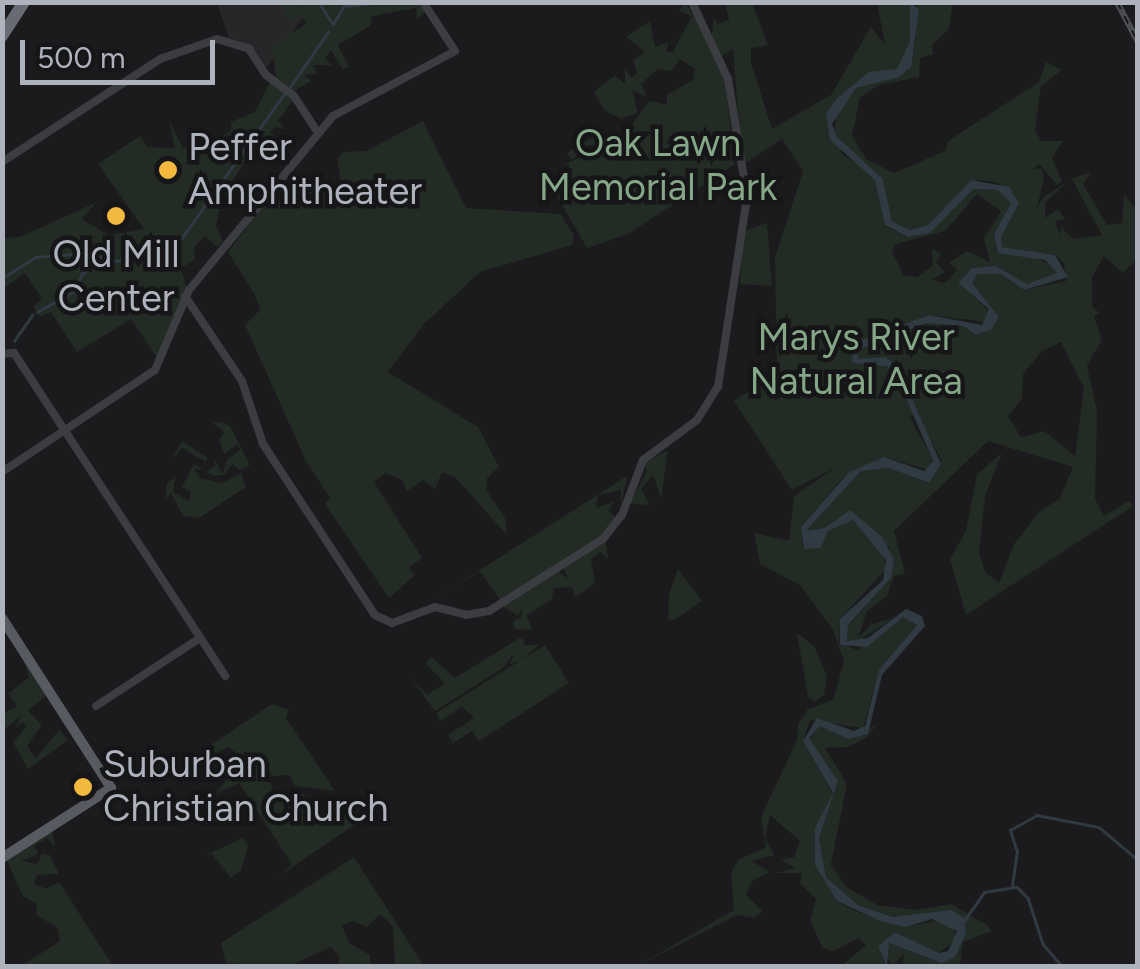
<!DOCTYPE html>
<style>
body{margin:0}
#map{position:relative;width:1140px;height:969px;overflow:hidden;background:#1b1b1d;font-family:Figtree,sans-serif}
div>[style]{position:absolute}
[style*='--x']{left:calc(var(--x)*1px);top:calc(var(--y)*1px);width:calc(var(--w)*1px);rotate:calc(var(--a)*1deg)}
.built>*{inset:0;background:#27272a}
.green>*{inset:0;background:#222b24}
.water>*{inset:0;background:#303a42}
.stream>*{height:2.5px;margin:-1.25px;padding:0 1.25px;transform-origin:1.25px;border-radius:1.25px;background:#303a42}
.minor>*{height:8px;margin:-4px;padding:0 4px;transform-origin:4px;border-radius:4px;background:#3c3d42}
.major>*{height:10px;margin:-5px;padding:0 5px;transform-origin:5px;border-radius:5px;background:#585a61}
.highway>*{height:12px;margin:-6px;padding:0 6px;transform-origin:6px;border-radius:6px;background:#686b73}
.rail>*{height:6px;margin-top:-3px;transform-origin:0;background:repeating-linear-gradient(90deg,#161618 0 8px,#4f5157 0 16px);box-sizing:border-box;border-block:2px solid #4f5157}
.dots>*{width:28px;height:28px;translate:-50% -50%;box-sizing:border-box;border:5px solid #161618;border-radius:50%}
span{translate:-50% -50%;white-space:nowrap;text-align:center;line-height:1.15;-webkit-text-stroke:9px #161618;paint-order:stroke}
.park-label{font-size:38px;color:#85a788}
.poi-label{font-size:38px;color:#aeb2bc}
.left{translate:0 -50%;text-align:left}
.frame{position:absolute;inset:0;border:5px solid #aeb2bc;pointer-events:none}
.scale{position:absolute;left:20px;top:40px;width:195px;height:45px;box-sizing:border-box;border:5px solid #aeb2bc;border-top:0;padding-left:12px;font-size:30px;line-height:35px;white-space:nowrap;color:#aeb2bc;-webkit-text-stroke:8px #161618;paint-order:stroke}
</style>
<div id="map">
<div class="built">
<i style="clip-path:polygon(217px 3px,302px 3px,304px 16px,265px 70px,251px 49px,229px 38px)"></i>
</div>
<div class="green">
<i style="clip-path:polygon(297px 2px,420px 3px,426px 11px,417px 20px,416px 8px,372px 16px,370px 26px,338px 45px,349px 67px,343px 70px,331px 50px,325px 58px,332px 65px,314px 65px,317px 74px,305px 75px,311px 81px,294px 91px,276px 77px,272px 46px,307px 23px,298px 14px,291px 22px,277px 3px,296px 3px,297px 12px)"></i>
<i style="clip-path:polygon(evenodd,953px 2px,949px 29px,932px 45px,933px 54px,920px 58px,919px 77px,879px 85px,860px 97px,852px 136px,866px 159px,894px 173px,945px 151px,948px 141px,1039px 82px,1046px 62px,1062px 70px,1041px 86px,1035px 130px,1041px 141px,1063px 141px,1052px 158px,1062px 182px,1057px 185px,1039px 164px,1032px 170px,1042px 168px,1044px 178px,1037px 208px,1043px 198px,1069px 180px,1045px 203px,1045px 218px,1058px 209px,1065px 219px,1055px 221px,1060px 235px,1061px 227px,1073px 239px,1102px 235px,1072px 179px,1091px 172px,1083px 184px,1107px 225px,1122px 223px,1124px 194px,1137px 211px,1137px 259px,1123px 273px,1104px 256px,1092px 277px,1092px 307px,1100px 313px,1094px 316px,1102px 340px,1087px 365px,1097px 411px,1095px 499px,1104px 516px,1129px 501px,1133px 506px,966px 615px,950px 559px,966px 531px,977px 474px,1002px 453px,985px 496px,979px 554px,986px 573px,999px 583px,1014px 544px,1039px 512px,1060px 498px,1073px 467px,988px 441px,894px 531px,905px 574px,894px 576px,887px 596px,867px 611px,858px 638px,872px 624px,894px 618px,855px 643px,846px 639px,846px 628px,891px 578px,890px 549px,850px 510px,824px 528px,806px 531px,861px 471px,889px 468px,928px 483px,942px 461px,916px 413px,910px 418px,932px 458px,928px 470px,885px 457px,846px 474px,801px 527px,803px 547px,821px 548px,828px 531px,853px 520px,882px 549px,886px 569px,840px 619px,839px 642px,857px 650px,903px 617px,917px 625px,879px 671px,863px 728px,810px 720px,803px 741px,833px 794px,815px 828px,816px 865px,837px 901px,855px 911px,906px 927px,942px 920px,954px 924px,955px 941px,939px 953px,895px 932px,878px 946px,887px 966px,841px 966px,866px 945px,858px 938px,832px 952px,822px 947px,810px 920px,816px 899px,800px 883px,802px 873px,776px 873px,795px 868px,781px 860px,794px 857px,800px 841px,770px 815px,765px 838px,775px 855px,752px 861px,770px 872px,752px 881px,746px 895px,762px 911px,754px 918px,737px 915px,637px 966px,734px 910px,731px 873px,738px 860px,766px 847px,761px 817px,797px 740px,798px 724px,808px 709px,833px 700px,844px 661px,833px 630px,800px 585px,760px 564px,754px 533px,789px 541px,794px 496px,836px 467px,792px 490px,734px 401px,777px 372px,775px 257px,803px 171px,782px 139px,742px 165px,733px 49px,722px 56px,735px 164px,628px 234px,587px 248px,555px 193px,564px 184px,566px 164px,604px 146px,588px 145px,572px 160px,567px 153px,601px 132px,611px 141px,624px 136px,649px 101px,667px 105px,667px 95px,693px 80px,695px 69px,680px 59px,671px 71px,658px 69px,641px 84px,647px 98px,632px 89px,638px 113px,621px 119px,604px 110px,594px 92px,615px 75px,625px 84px,625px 69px,632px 78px,637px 73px,633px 60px,645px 52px,626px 37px,650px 21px,655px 47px,669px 42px,666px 52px,673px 52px,692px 16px,679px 11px,685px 3px,711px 40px,714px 17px,717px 24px,729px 20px,725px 3px,752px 3px,768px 45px,751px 48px,751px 63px,772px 129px,831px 95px,871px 27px,885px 45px,877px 3px,914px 3px,913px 44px,901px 69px,871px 73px,865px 81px,908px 71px,915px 44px,917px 3px,953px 2px,860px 81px,839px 100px,834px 133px,846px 151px,883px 179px,892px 221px,910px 230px,928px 225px,971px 180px,997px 182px,1019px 203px,1000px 237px,1002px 247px,1055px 255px,1064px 263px,1066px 281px,1024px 290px,1001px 274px,976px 274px,972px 283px,999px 317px,991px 330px,975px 335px,963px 326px,924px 323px,921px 317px,929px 315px,986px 322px,989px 310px,958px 283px,972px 268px,996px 266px,1027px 284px,1056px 276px,1056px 268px,1035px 257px,998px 253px,994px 234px,1011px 203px,998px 190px,975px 189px,930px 233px,908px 237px,885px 226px,875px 175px,842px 154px,829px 125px,838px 97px,860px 81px,953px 2px,977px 194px,1001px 211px,984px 238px,990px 262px,967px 251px,949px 263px,957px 270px,945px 283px,932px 280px,945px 272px,936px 262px,942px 254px,932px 249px,933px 266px,917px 277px,903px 275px,892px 251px,896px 244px,945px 231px,977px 194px,953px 2px,1061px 342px,1084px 388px,1075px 456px,1044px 431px,1021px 437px,1008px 416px,1022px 399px,1023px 374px,1042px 351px,1061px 342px)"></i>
<i style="clip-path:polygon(270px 82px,293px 100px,278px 121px,285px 129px,275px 127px,270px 132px,277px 138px,259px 142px,250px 153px,230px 185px,233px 200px,223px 194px,216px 225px,223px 242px,217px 247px,205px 236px,194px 247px,195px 259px,181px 268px,187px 289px,158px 359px,131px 319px,77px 352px,51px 312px,40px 317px,33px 307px,42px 299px,25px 273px,3px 289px,3px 238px,20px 237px,97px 202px,82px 219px,108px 235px,144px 229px,98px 164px,140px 136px,148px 147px,175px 148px,169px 120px,183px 148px,209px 148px,231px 130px,231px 122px,255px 112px)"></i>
<i style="clip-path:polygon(423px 121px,466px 208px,561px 214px,574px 236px,572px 245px,480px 272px,424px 324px,388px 372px,478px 427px,499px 467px,487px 478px,486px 490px,505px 518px,507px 535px,456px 478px,442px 472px,435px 489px,423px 480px,407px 491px,402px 480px,386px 473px,374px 482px,422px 558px,409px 567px,415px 575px,389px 598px,325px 504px,330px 498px,306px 461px,245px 325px,260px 310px,255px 295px,228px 252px,262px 207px,341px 182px,337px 158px,343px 152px,366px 151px)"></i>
<i style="clip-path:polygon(767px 223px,772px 286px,740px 284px,742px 232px)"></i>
<i style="clip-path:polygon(221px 422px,230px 426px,250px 465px,240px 470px,232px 464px,224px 475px,215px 476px,206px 472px,215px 466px,213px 457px,223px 474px,226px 461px,240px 450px,237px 444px,224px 454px,219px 440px,224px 432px,213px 423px)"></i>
<i style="clip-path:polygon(182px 441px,208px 458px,200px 470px,194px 469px,200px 478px,222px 483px,241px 473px,246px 487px,199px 518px,183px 516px,171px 493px,165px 500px,167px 484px,176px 475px,173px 492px,189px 501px,191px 492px,182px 487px,194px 464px,201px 468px,205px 461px,182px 448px,171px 461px)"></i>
<i style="clip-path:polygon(668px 450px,661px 498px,653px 475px,641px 489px,650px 505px,629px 504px,647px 472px,644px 463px)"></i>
<i style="clip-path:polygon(627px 476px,621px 506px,621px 490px,598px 495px,596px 508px,616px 501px,608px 510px,616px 518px,604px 536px,501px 601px,480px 571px,428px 603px)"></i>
<i style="clip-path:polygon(605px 540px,608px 559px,601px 552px,591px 559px,595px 583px,575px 597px,572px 587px,554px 588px,552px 599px,527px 615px,532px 630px,514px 629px,513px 621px,522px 617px,521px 609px,518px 616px,502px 606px,558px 571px,568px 579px,563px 567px)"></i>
<i style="clip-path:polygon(678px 569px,702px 601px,674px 620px,668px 619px,669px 594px)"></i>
<i style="clip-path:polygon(797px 633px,814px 646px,827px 676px,824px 695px,815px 702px,808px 697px)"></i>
<i style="clip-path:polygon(523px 636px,524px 645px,539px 645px,521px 660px,545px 645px,569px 683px,479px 741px,472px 731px,453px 743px,448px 735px,474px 718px,462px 707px,440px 721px,436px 713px,518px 662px,510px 664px,514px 653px,503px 668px,435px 711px,410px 677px,427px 695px,445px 683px,425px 663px,431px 657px,455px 678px)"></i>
<i style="clip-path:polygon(23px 659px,47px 695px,28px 711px,42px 725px,27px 746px,36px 758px,59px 730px,68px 740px,28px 769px,13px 742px,26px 727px,23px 722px,15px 728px,22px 715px,3px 730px,2px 714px,17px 706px,8px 694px,29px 677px)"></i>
<i style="clip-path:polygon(272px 704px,289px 710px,286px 718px,335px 791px,295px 786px,289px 775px,272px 776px,268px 768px,262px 777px,272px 785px,271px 798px,280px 795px,291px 807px,293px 795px,301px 792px,331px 820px,342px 809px,357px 823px,279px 876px,292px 864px,239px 783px,215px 794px,244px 759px,228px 747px,215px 753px,211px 745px)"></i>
<i style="clip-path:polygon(877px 724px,866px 738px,848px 747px,825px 748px,847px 784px,831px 864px,845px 886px,877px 905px,915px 910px,951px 904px,987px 925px,992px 931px,963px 942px,960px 966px,903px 966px,904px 954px,892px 966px,884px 950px,889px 943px,940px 963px,966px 933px,941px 913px,894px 917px,858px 905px,826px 877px,819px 838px,838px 781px,809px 739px,820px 725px,855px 738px)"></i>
<i style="clip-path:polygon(52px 831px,55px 847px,47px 838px,34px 846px,39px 854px,21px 861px,37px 864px,42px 854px,50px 855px,59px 874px,37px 875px,34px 883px,46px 889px,59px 882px,113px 966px,21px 966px,60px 941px,57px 927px,36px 915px,37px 904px,23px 896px,7px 861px)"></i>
<i style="clip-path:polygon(243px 838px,248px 846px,241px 870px,231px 878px,212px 854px,203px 856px)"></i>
<i style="clip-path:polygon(354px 857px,424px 966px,395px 966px,393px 926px,380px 914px,367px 927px,353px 921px,342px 925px,349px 943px,370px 955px,370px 966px,337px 966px,340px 958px,331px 947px,289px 966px,226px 963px,221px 943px)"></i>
</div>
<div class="water">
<i style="clip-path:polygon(910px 3px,919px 9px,911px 67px,899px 77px,856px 88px,832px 124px,837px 137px,883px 179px,892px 221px,910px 230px,928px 225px,971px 180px,1009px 187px,1019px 203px,1001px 237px,1002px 247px,1055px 255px,1068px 277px,1024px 290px,1001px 274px,977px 274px,972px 283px,999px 317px,991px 330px,975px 335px,963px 326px,926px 323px,856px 351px,859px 359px,885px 357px,897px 365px,941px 464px,929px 483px,889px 468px,861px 471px,806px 531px,824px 528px,850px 510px,882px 537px,894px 559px,891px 578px,848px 625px,847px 641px,868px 638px,906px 609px,922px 616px,925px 626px,882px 675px,868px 734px,848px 739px,820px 726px,809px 738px,838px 781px,819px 838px,826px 877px,858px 905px,893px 917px,951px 910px,964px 918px,966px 933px,955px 957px,941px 963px,889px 943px,887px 966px,878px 946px,895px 932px,939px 953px,948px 951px,957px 931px,932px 919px,906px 927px,880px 921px,837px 901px,815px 865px,815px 828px,833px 793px,803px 741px,817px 718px,854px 731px,865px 726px,879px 670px,917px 625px,903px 617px,867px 647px,840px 645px,840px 619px,883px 580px,886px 560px,853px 520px,828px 531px,821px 548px,804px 549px,801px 527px,849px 472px,884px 457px,924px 471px,933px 461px,898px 379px,887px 366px,852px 363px,854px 343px,929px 315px,982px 325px,989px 309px,958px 283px,972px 268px,996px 266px,1027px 284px,1057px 273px,1045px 260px,998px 253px,994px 234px,1011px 203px,998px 190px,974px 189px,930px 233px,908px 237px,885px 225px,875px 180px,830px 140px,826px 113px,837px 98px,869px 72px,897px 69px,910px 41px)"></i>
</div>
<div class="stream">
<i style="--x:319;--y:2;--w:26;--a:58"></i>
<i style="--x:333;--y:24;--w:21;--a:-59"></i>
<i style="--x:344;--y:6;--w:38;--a:-6"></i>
<i style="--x:290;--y:87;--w:67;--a:-55.4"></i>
<i style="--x:164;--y:249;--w:20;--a:-30"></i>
<i style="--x:181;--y:239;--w:178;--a:-54.6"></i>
<i style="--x:2;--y:278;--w:40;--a:-32"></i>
<i style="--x:36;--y:257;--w:51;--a:-4.5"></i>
<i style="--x:87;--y:253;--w:31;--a:15"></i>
<i style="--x:117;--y:261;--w:37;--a:-16"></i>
<i style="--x:37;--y:312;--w:43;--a:-29.6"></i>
<i style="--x:74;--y:291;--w:19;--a:-65"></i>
<i style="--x:82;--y:274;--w:26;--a:-36"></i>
<i style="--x:14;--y:341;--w:32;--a:-55"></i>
<i style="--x:1012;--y:886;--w:34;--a:-82"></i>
<i style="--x:1017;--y:852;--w:23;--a:-108"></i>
<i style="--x:1010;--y:830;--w:31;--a:-29"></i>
<i style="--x:1037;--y:815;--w:63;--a:11"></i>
<i style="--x:1099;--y:827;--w:51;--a:40.2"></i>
<i style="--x:964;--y:921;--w:35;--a:-55"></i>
<i style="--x:984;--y:892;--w:33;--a:-9"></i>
<i style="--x:1017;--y:887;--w:16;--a:45"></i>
<i style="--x:1028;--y:898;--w:48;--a:71.9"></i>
<i style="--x:1043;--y:944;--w:29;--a:49"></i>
</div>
<div class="minor">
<i style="--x:2;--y:162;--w:189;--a:-33.1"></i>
<i style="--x:160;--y:59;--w:60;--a:-19.3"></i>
<i style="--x:217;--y:39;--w:34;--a:17"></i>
<i style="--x:249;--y:49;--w:31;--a:57"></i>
<i style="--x:266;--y:75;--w:35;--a:37"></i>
<i style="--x:294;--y:96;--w:44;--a:57"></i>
<i style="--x:185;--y:296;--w:102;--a:56.2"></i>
<i style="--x:242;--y:381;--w:66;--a:71.6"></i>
<i style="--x:263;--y:444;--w:204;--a:56.8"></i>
<i style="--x:375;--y:615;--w:19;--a:25"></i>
<i style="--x:392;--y:623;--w:46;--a:-20.4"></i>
<i style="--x:435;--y:607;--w:32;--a:14"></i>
<i style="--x:466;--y:615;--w:23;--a:-10"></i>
<i style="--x:489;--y:611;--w:135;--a:-32.3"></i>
<i style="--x:603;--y:539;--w:31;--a:-52"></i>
<i style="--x:622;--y:515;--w:59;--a:-69.1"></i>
<i style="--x:643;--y:460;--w:67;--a:-36.5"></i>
<i style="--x:697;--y:420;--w:39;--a:-58"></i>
<i style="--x:718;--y:387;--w:192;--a:-81.3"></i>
<i style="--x:747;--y:197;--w:120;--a:-99.1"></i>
<i style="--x:728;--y:79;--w:85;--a:-115.1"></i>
<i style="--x:2;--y:354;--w:12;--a:-5"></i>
<i style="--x:14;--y:353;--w:386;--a:56.8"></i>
<i style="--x:2;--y:472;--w:184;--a:-33.7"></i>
<i style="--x:155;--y:370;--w:87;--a:-67"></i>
<i style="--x:189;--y:290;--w:226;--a:-50.4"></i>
<i style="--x:333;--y:116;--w:138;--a:-28"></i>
<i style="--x:455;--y:51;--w:59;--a:-123.1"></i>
<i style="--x:96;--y:706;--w:124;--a:-33.2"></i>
</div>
<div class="major">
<i style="--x:2;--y:618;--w:202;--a:57.3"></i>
<i style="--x:111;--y:788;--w:130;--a:147.3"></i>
</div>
<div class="highway">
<i style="--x:2;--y:36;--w:40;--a:-57.1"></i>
</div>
<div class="rail">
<i style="--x:1117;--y:2;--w:45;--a:62.3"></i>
</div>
<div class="dots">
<i style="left:168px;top:170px;background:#f2b93e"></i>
<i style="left:116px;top:216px;background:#f2b93e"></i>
<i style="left:83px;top:787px;background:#f2b93e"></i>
</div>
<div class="park-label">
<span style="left:658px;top:166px">Oak Lawn<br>Memorial Park</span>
<span style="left:856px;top:360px">Marys River<br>Natural Area</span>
</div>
<div class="poi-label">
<span class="left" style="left:188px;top:170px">Peffer<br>Amphitheater</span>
<span style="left:116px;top:277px">Old Mill<br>Center</span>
<span class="left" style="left:103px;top:787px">Suburban<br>Christian Church</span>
</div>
<div class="frame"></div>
<div class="scale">500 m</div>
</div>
